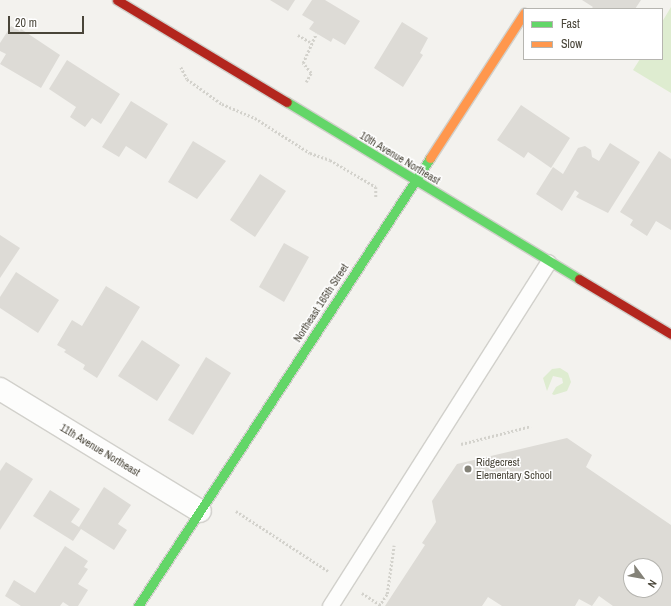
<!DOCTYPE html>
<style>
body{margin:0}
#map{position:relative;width:671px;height:606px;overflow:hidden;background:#f3f2ee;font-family:"Archivo Narrow",sans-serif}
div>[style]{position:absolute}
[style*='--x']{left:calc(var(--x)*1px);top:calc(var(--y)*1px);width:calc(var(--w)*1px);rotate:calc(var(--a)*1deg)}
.green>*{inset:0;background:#deecd0}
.building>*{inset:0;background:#dddbd6}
.path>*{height:2.5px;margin-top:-1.25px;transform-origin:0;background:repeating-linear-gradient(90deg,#d3d2cc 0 2px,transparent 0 4px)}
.roads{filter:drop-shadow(1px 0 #d1d0cb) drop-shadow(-1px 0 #d1d0cb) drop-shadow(0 1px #d1d0cb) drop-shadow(0 -1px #d1d0cb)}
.lane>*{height:15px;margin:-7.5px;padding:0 7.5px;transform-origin:7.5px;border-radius:7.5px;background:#fdfdfc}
.street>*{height:22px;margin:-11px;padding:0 11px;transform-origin:11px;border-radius:11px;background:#fdfdfc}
.fast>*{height:9px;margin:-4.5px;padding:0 4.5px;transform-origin:4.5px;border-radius:4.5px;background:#63d668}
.slow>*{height:9px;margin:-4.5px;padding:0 4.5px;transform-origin:4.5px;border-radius:4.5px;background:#ff974d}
.jam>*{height:9px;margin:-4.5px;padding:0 4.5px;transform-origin:4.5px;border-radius:4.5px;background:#b3261e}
.dots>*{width:11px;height:11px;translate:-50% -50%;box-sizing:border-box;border:2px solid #fff;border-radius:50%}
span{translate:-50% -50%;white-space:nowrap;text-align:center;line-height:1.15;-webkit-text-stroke:3px #fff;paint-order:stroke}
.street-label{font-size:11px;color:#494539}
.poi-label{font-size:11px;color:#494539}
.left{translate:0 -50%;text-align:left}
.legend{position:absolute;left:523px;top:8px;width:140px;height:52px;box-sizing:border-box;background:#fff;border:1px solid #b6b5b0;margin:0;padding:5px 7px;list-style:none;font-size:12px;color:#494539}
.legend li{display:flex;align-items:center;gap:8px;height:20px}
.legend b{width:20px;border:1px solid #b6b5b0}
.north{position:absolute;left:623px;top:558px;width:40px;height:40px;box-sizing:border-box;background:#fff;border:1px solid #b6b5b0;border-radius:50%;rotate:122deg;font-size:11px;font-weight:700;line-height:16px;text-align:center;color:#494539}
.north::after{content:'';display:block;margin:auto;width:14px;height:18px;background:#848278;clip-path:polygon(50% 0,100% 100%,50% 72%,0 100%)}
.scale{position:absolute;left:8px;top:16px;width:76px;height:18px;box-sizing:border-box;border:2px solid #494539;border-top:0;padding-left:5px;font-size:12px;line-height:14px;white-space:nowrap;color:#494539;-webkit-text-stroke:3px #fff;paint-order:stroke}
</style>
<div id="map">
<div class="green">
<i style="clip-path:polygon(671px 7px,671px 93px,633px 70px,640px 59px,662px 59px,662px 22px)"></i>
<i style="clip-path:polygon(560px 368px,568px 373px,571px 382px,567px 391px,554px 395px,552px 394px,556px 387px,563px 383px,562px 378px,553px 376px,547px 391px,543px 378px,552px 369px)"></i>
</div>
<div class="building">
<i style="clip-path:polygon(270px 0,295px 0,288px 11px)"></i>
<i style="clip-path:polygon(312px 0,325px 0,360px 21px,345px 45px,333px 38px,331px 42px,309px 29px,314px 22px,302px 15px)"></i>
<i style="clip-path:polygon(582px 0,641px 0,635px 9px,591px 9px,593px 7px)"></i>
<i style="clip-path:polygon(402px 22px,428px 38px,420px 53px,423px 55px,403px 87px,374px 68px)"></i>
<i style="clip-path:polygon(11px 26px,20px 31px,21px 29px,60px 55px,41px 88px,0 64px,6px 54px,0 51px,0 43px)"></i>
<i style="clip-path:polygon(67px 60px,120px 94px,101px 124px,92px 118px,85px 127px,70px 117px,76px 107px,49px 89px)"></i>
<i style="clip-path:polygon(131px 101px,168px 124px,146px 159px,126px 146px,119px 157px,102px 147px)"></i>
<i style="clip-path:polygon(521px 105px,570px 138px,551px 168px,528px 152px,524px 158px,497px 140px)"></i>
<i style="clip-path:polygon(193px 141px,226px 161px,197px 199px,168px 182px)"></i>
<i style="clip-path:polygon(610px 143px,640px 162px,608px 213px,576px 197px,579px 193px,575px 190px,562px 211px,536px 194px,553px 167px,563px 174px,578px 148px,585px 146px,591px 150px,592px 157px,599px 161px)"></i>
<i style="clip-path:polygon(659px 151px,671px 159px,671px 230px,656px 221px,647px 236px,630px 225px,633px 220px,620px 212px)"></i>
<i style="clip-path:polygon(260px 174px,286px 191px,255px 237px,230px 220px)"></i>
<i style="clip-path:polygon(0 235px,20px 248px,0 278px)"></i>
<i style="clip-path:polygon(284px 243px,309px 257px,284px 302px,259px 287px)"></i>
<i style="clip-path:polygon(16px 272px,59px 300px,38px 333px,0 308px,0 297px)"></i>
<i style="clip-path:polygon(106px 286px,140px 307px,97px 378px,83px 369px,85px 365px,64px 352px,66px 350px,57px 345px,72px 320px,82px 326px)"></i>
<i style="clip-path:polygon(142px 340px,180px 365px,157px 401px,118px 376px)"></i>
<i style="clip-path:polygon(206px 357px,231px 373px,193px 435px,168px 420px)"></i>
<i style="clip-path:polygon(evenodd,567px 438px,592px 455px,586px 467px,671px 525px,671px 606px,613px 606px,599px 596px,592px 606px,579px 599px,575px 606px,502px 606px,488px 597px,482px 606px,385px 606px,425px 545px,422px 543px,436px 522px,432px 501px,457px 464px,567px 438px,631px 566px,655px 566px,655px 590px,631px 590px,631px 566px)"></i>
<i style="clip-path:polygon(6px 462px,33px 479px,0 530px,0 471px)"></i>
<i style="clip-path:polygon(104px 487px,131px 505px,118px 524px,127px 530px,114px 550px,81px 529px,73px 541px,33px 516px,50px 490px,80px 509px,71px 522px,79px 527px)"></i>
<i style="clip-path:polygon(65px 546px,88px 561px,84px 567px,88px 569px,78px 584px,88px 590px,78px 606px,69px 606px,63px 602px,60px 606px,21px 606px,5px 596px,14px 580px,35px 593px)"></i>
</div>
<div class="path">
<i style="--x:298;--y:35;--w:14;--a:30"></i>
<i style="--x:181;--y:67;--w:13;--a:63"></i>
<i style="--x:187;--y:79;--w:43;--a:35.5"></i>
<i style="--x:222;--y:104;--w:36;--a:23"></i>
<i style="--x:255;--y:118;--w:65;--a:32.5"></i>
<i style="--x:310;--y:153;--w:21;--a:19"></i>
<i style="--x:330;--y:160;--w:53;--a:30.4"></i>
<i style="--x:376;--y:187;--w:10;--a:90"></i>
<i style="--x:306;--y:82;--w:10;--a:-61"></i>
<i style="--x:311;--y:73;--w:13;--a:-129"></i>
<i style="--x:303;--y:63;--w:32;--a:-66"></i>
<i style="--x:461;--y:444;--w:72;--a:-14.4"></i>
<i style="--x:236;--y:511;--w:110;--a:33.1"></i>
<i style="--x:362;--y:593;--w:24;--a:33"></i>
<i style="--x:379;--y:606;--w:14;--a:-56"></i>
<i style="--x:387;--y:594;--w:49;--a:-81.9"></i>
</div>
<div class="roads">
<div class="lane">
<i style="--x:330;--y:606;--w:407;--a:-57.6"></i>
</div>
<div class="street">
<i style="--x:0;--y:389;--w:234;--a:31.4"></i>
</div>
<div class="fast">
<i style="--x:287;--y:102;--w:341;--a:31.2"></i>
<i style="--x:138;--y:606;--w:535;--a:-56.9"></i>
</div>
<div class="slow">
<i style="--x:430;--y:158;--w:173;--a:-57"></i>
</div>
<div class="jam">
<i style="--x:117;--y:0;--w:198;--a:31"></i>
<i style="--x:579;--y:279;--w:107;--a:30.9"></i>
</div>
</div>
<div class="dots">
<i style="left:468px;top:469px;background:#848278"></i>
</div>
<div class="street-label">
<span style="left:400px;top:158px;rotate:31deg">10th Avenue Northeast</span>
<span style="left:321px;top:303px;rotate:-57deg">Northeast 165th Street</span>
<span style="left:100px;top:450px;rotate:31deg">11th Avenue Northeast</span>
</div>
<div class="poi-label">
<span class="left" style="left:476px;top:469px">Ridgecrest<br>Elementary School</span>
</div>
<ul class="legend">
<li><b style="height:5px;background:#63d668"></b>Fast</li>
<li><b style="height:5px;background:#ff974d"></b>Slow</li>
</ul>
<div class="north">N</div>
<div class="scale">20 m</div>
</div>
